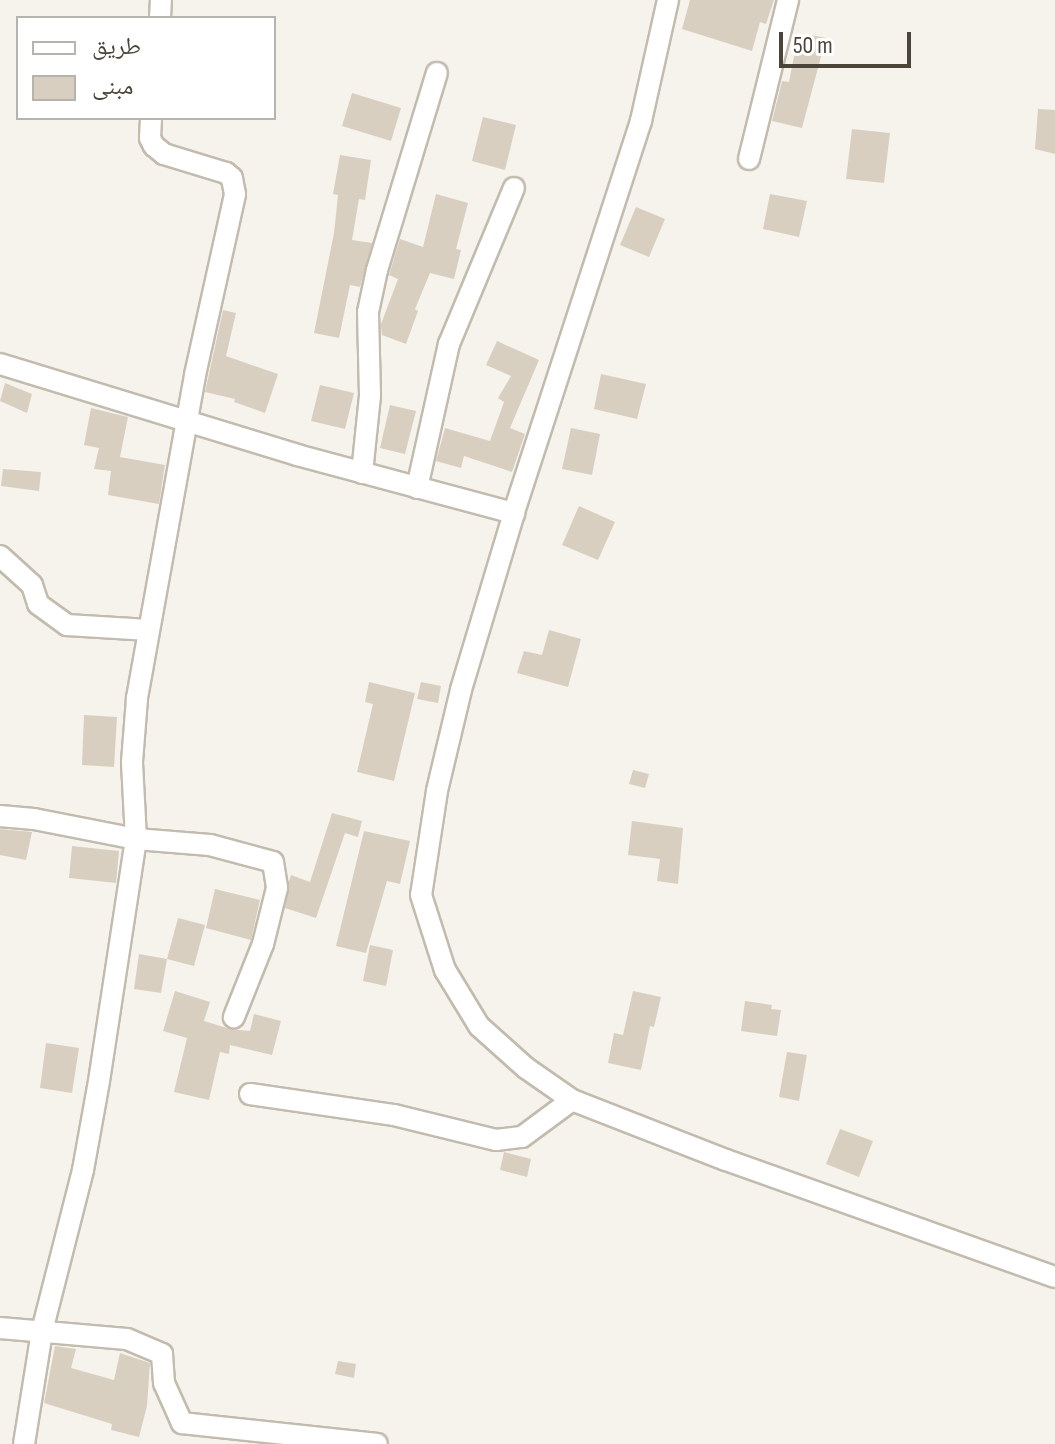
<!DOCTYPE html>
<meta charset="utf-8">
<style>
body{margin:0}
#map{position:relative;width:1055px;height:1444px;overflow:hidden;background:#f6f3ec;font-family:"Sofia Sans Condensed","Noto Naskh Arabic",sans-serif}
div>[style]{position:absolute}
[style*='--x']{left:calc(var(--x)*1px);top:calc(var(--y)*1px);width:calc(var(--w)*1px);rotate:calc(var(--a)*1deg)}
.building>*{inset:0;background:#d8cfc1}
.roads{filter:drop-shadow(2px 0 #c2bbae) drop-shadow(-2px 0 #c2bbae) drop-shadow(0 2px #c2bbae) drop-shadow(0 -2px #c2bbae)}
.street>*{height:20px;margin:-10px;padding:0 10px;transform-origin:10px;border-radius:10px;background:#fff}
span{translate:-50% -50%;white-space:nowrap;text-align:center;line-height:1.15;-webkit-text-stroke:6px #fff;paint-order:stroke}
.legend{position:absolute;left:16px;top:16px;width:260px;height:104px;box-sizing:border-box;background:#fff;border:2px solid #b7b4b0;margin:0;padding:10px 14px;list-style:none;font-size:24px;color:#4b4439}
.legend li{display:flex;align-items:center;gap:16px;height:40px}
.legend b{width:40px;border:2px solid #b7b4b0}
.scale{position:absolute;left:779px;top:32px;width:132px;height:36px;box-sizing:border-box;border:4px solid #4b4439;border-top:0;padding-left:10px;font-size:24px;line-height:28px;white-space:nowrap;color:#4b4439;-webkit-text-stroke:6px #fff;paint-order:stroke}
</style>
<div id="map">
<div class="building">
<i style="clip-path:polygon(690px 0,774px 0,766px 24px,760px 22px,752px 51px,682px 29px)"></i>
<i style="clip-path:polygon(806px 34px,826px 38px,802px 128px,772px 121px,782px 81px,789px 82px,795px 51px,803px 50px)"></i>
<i style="clip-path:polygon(352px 93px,401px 108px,391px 141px,342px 126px)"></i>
<i style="clip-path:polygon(1038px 109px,1055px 110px,1055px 154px,1035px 149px)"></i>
<i style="clip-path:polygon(483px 117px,516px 125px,505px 170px,472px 161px)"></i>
<i style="clip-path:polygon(852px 129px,890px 133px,884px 183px,846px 179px)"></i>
<i style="clip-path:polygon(340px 155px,371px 160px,365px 200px,359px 199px,352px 240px,372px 243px,360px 287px,350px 285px,339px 338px,314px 333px,334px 233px,338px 195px,333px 194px)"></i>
<i style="clip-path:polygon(436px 194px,468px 203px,456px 249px,461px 250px,454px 279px,430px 273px,415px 309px,418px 311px,406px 344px,382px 335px,381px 324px,398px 279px,389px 275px,400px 239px,423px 247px)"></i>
<i style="clip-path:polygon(770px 194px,807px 201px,799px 237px,763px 229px)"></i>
<i style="clip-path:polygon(636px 207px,665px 219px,649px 257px,620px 245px)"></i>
<i style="clip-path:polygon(223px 310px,236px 313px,226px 356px,278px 374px,265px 413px,234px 402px,235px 399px,205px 392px)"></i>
<i style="clip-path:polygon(497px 341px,539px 360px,510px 428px,525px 434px,512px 472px,464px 456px,461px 468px,436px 461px,445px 428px,490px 441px,504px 402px,498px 398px,511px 376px,486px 365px)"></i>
<i style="clip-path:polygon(601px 374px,646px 384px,637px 419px,594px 409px)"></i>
<i style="clip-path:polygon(5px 383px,32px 394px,27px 413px,0 401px)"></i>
<i style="clip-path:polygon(320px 385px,354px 393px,345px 429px,311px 421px)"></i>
<i style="clip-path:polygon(390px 405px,416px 411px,405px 454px,380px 448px)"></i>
<i style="clip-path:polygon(91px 408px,128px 417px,120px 457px,165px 465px,159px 504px,108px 495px,111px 471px,94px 469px,99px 448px,84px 445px)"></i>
<i style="clip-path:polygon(571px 428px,600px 434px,592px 475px,562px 469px)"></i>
<i style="clip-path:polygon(3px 469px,41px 472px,39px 491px,1px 486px)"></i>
<i style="clip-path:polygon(579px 506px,615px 522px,598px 560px,562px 545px)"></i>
<i style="clip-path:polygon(549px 630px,581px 639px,568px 687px,517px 673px,524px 651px,542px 655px)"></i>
<i style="clip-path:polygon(369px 682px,415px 693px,394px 781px,357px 772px,373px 704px,365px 702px)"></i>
<i style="clip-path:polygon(421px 682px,441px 686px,438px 703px,417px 699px)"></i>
<i style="clip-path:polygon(84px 715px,117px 717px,114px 767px,82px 765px)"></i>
<i style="clip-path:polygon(633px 770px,649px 774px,645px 788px,629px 784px)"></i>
<i style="clip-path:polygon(332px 813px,362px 821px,358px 837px,345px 833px,316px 918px,285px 908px,289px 881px,291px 875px,310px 882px)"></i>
<i style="clip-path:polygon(632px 821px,683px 828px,678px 884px,657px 881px,660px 859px,628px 855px)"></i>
<i style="clip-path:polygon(0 829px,32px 832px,26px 860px,0 855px)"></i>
<i style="clip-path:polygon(364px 831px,410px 841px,400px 884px,387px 881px,366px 953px,336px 946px)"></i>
<i style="clip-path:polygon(72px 846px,119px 851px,116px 883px,69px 878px)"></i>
<i style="clip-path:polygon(215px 889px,260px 900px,251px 940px,206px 928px)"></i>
<i style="clip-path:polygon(178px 918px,205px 925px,194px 966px,167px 959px)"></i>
<i style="clip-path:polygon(370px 945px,393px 950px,386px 986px,363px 981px)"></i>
<i style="clip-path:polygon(139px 954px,167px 959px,161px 993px,134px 989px)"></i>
<i style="clip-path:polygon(175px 991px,210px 1002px,204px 1021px,230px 1029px,250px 1031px,254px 1014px,281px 1021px,272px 1055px,230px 1045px,229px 1054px,220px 1052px,209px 1100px,174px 1092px,187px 1038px,163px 1031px)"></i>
<i style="clip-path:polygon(633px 991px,661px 997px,654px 1027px,650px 1026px,641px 1070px,608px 1063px,614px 1033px,623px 1035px)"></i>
<i style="clip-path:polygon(745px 1001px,772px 1005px,771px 1009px,781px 1010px,777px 1036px,741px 1031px)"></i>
<i style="clip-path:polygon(46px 1043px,79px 1048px,72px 1093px,40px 1088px)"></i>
<i style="clip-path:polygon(787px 1052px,807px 1055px,799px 1101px,779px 1097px)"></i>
<i style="clip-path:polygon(840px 1129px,873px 1141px,859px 1177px,826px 1164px)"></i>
<i style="clip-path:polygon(504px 1152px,531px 1159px,527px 1177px,500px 1170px)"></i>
<i style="clip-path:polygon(55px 1346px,76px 1349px,71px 1368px,114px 1380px,120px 1353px,150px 1363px,147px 1406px,139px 1437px,111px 1430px,112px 1424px,44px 1403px)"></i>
<i style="clip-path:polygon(338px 1361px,356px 1364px,354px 1378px,335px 1374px)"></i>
</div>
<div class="roads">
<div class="street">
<i style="--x:668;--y:0;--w:124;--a:102.6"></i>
<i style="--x:641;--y:121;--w:412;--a:108"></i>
<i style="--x:514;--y:513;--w:185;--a:106.7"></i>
<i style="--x:461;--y:690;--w:104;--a:103.4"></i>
<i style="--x:437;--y:791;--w:105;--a:98.7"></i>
<i style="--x:421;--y:895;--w:79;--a:72.3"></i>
<i style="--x:445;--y:970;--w:66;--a:58.7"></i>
<i style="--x:479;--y:1026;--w:63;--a:41.8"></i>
<i style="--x:526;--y:1068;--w:56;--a:34.8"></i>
<i style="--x:572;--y:1100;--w:165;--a:21.3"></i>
<i style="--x:726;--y:1160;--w:349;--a:19.6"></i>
<i style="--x:160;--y:18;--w:18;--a:-87"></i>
<i style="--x:749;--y:159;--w:164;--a:-76.2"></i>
<i style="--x:0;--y:364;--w:311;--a:17"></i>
<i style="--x:297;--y:455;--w:225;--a:15"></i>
<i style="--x:362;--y:473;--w:78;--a:-84.1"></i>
<i style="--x:370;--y:395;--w:83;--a:-91.4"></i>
<i style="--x:368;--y:312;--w:43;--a:-77.9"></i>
<i style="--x:377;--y:270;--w:206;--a:-73.1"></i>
<i style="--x:417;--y:488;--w:148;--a:-77.5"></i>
<i style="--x:449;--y:344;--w:169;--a:-67.4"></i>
<i style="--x:0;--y:556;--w:43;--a:42.2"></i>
<i style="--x:32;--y:585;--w:20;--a:72"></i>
<i style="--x:38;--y:604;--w:36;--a:36"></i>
<i style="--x:67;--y:625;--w:82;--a:3.5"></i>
<i style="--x:0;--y:816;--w:34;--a:5"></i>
<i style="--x:34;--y:819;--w:104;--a:11.1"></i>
<i style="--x:136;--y:839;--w:74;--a:4.6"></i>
<i style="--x:210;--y:845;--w:65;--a:15.1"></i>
<i style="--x:273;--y:862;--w:26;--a:81"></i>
<i style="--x:277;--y:888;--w:58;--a:104"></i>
<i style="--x:263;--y:944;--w:79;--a:111.7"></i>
<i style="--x:250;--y:1094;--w:146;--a:8.3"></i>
<i style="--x:394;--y:1115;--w:105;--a:13.8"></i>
<i style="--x:496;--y:1140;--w:26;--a:-7"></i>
<i style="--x:522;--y:1137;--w:62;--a:-36.5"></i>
<i style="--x:0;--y:1328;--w:127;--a:5"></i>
<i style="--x:127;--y:1339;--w:38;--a:23"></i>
<i style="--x:162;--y:1354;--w:29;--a:86"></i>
<i style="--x:164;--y:1383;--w:44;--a:65.8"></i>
<i style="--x:182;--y:1423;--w:196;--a:6.1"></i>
<i style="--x:24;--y:1444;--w:114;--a:-80.9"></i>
<i style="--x:42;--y:1331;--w:166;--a:-75.7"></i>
<i style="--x:83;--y:1170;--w:90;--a:-79.8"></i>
<i style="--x:99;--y:1081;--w:245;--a:-81.3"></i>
<i style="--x:136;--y:839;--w:77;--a:-93"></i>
<i style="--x:132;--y:762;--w:64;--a:-85.5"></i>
<i style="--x:137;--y:698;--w:328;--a:-79.8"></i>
<i style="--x:195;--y:375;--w:185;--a:-77.5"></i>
<i style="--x:235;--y:194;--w:16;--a:-101"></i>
<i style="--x:232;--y:178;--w:8;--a:-140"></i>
<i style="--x:226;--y:173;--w:65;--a:-163"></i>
<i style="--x:164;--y:154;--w:13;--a:-141"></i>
<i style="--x:154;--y:146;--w:9;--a:-117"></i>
<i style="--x:150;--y:138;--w:20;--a:-87"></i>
</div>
</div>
<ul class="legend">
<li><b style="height:10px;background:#fff"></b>طريق</li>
<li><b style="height:22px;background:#d8cfc1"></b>مبنى</li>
</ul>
<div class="scale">50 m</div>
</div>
